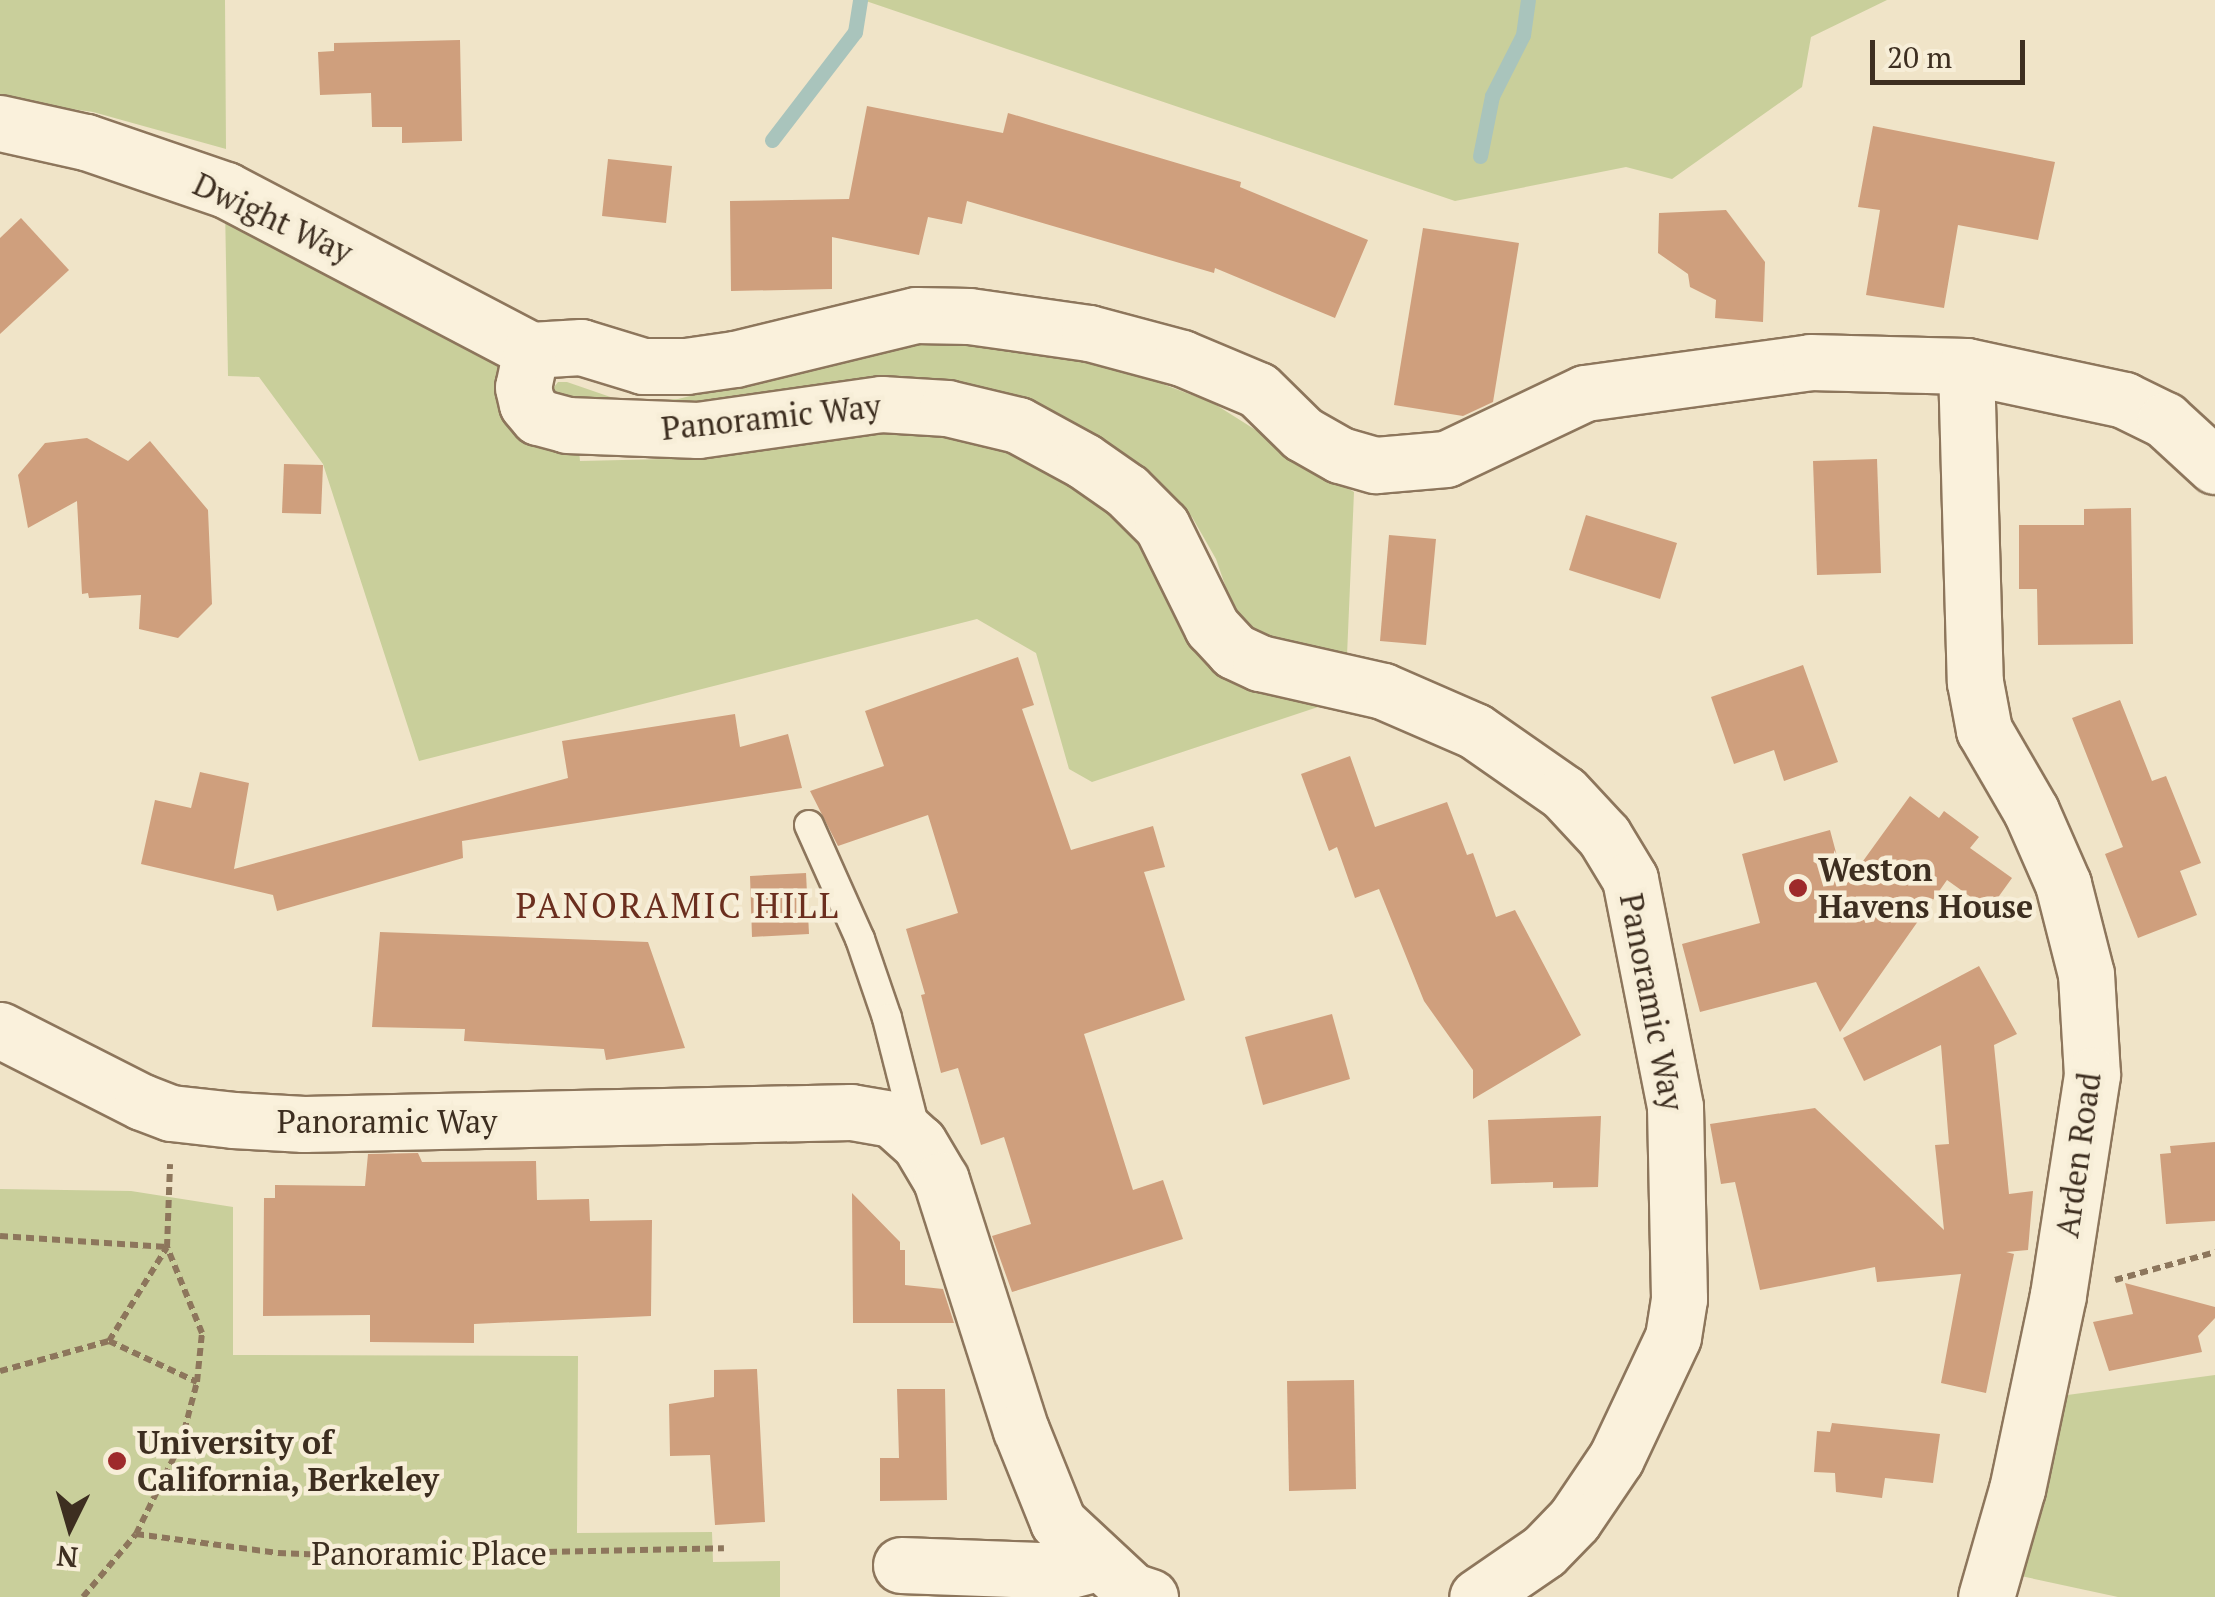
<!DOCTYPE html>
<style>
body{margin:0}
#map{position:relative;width:2215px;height:1597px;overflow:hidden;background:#f0e4c8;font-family:"PT Serif",serif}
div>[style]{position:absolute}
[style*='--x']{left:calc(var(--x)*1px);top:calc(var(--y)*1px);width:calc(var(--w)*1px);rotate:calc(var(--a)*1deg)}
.green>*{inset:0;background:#c9cf9b}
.stream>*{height:15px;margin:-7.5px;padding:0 7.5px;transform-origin:7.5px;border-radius:7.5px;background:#a9c4bc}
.building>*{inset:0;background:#cf9f7d}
.path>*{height:6px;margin-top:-3px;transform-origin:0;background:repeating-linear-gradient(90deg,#8d765c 0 8px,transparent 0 13px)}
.roads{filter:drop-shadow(2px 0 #8d765c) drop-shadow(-2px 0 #8d765c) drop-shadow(0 2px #8d765c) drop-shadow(0 -2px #8d765c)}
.lane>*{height:28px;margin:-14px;padding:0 14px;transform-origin:14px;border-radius:14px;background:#faf1dc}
.street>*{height:55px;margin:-27.5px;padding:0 27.5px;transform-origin:27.5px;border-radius:27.5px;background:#faf1dc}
.dots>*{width:28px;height:28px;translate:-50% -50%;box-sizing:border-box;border:5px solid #f7eed8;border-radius:50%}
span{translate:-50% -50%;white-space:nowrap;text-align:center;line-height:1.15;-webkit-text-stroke:9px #f7eed8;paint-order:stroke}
.street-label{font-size:32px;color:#3d2e20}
.poi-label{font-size:32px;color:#3d2e20;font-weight:700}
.left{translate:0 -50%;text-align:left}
.neighbourhood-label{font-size:35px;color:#6b2e1e;letter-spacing:2.5px}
.north{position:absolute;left:20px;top:1477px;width:100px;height:100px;-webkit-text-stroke:8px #f7eed8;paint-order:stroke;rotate:185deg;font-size:28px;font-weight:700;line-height:40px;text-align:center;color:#3d2e20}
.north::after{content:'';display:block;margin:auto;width:35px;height:45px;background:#3d2e20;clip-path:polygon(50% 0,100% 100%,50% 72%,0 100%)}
.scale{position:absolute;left:1870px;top:40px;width:155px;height:45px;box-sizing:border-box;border:5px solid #3d2e20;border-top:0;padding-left:12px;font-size:30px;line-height:35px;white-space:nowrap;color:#3d2e20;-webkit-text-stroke:8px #f7eed8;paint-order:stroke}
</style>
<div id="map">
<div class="green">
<i style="clip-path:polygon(0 0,225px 0,226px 149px,93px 112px,0 99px)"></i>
<i style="clip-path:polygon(863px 0,1887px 0,1811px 37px,1802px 87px,1672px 179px,1626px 167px,1455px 201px)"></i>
<i style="clip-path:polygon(225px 206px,499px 347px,578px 439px,580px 461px,665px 459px,666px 444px,965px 425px,1090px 484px,1169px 571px,1200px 655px,1246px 676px,1348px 697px,1092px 782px,1069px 769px,1036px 653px,977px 619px,419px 761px,323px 464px,259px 377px,228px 376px)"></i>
<i style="clip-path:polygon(929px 337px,1099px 360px,1213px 403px,1354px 492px,1347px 656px,1289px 644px,1254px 630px,1232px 605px,1216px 559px,1192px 517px,1102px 445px,555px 399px,551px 391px,558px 382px,567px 382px,625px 402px,678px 399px)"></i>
<i style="clip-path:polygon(0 1189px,131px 1191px,233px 1207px,233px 1355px,578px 1356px,577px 1533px,712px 1532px,713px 1562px,780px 1561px,780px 1597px,0 1597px)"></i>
<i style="clip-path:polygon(2215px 1375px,2215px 1597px,2118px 1597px,2021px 1576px,2060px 1396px)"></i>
</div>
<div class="stream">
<i style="--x:772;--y:140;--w:136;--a:-52.5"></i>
<i style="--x:855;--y:32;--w:32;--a:-81"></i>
<i style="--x:1480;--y:156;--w:61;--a:-78.7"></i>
<i style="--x:1492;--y:96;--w:68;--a:-63.1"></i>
<i style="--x:1523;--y:35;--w:35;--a:-82"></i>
</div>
<div class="building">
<i style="clip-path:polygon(460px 40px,462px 141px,402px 143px,402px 127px,372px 127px,371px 93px,320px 95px,318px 52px,334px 51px,334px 43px)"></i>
<i style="clip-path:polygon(867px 106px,1003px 133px,1008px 113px,1241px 182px,1240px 187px,1368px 240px,1335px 318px,1215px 268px,1214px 273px,967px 201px,962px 224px,928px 217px,919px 255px,832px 237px,832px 289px,731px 291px,730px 201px,849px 199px)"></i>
<i style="clip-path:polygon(1873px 126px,2055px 162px,2038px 240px,1958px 225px,1944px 308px,1866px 295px,1880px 210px,1858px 207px)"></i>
<i style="clip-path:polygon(608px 159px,672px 166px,666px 223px,602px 216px)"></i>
<i style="clip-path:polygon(1726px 210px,1765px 262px,1763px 322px,1715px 318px,1716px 300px,1690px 287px,1688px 274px,1658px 253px,1659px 213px)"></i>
<i style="clip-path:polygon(21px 218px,69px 270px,0 334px,0 238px)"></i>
<i style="clip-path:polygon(1423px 228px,1519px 243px,1493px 402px,1463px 416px,1394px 405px)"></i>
<i style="clip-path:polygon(87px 438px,128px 461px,150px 441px,208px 510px,212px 604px,178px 638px,139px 629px,141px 595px,89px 598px,88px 593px,82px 594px,77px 501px,28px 528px,18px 475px,45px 443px)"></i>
<i style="clip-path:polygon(1877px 459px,1881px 573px,1817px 575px,1813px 461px)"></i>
<i style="clip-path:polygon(284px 464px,323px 465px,321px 514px,282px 513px)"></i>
<i style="clip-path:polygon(2131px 508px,2133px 644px,2038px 645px,2037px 589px,2019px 589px,2019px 525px,2084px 525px,2084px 509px)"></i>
<i style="clip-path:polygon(1586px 515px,1677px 543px,1660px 599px,1569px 570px)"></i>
<i style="clip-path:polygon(1389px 535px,1436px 539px,1426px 645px,1380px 641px)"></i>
<i style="clip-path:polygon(1018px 657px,1034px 705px,1022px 709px,1071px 850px,1153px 826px,1165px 867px,1144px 872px,1185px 1000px,1084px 1034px,1133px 1190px,1163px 1180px,1183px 1239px,1012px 1292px,992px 1236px,1031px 1224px,1004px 1137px,981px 1145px,958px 1068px,941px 1073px,921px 995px,925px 994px,906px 929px,958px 913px,928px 815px,838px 846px,810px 791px,884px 766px,865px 711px)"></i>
<i style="clip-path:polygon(1803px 665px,1838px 762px,1784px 781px,1774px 750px,1734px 764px,1711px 697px)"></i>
<i style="clip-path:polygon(2120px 700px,2152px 781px,2166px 776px,2201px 863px,2180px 871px,2197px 915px,2138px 938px,2105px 854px,2123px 847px,2072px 718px)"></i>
<i style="clip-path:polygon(735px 714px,740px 747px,788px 734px,802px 788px,462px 841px,463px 858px,277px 911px,273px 895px,141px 864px,155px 800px,191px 808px,200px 772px,249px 783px,234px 869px,568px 778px,562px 741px)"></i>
<i style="clip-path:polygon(1350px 756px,1375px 827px,1447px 802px,1467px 855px,1473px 853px,1496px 917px,1515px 910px,1581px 1035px,1473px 1099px,1473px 1070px,1424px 1001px,1379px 889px,1355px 898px,1337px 847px,1329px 851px,1301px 774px)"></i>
<i style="clip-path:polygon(1910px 796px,1939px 818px,1944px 811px,1979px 837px,1970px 848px,2012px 878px,1989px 910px,1947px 880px,1840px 1032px,1816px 982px,1700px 1012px,1682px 944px,1760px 923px,1742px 854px,1830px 830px,1845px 886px)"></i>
<i style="clip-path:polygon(806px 873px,809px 934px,752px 937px,750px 876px)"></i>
<i style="clip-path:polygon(380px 932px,648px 942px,685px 1048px,606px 1060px,604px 1049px,464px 1041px,465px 1029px,372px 1027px)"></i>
<i style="clip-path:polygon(1979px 966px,2017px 1034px,1994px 1045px,2009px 1194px,2033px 1191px,2028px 1250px,2006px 1252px,2014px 1254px,1986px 1393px,1941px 1383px,1961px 1274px,1877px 1282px,1875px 1267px,1760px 1290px,1735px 1182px,1721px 1184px,1710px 1124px,1815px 1108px,1944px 1230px,1935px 1145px,1949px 1144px,1941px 1045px,1864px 1081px,1843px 1038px)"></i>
<i style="clip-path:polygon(1332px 1014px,1350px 1079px,1263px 1105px,1245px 1037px)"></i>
<i style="clip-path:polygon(1601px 1116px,1598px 1187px,1553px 1188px,1553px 1182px,1491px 1184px,1488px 1120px)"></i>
<i style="clip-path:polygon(2215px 1142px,2215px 1221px,2166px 1224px,2160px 1154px,2171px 1153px,2170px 1146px)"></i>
<i style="clip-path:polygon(418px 1153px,422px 1162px,536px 1161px,537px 1200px,589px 1199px,590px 1221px,652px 1220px,651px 1316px,474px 1324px,474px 1343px,370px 1342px,370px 1315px,263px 1316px,264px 1198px,275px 1198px,275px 1185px,365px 1186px,368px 1154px)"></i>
<i style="clip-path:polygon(852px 1193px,900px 1242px,900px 1250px,905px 1250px,905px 1285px,943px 1289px,954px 1323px,853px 1323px)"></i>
<i style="clip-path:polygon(2125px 1283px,2215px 1307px,2215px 1318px,2198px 1336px,2202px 1352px,2109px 1371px,2093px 1322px,2133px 1314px)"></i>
<i style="clip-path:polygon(757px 1369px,765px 1522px,715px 1525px,710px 1455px,670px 1456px,669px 1404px,714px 1397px,714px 1370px)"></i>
<i style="clip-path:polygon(1354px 1380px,1356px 1489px,1289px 1491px,1287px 1381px)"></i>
<i style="clip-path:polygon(897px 1389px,945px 1389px,947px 1500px,880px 1501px,880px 1458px,899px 1458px)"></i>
<i style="clip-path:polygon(1832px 1423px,1940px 1434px,1933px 1483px,1885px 1478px,1882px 1498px,1836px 1492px,1835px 1473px,1814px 1472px,1817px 1431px,1830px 1432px)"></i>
</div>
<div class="path">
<i style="--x:0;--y:1236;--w:167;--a:3.8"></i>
<i style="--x:2115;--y:1280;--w:104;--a:-15.6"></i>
<i style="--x:109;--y:1341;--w:97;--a:25"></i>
<i style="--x:0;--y:1371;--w:113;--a:-15.4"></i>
<i style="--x:109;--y:1341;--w:110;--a:-58.3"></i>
<i style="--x:167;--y:1247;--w:83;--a:-87.9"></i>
<i style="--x:136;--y:1534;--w:143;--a:7.6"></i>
<i style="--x:278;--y:1553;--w:76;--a:2.3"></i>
<i style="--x:354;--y:1556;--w:370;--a:-1.2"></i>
<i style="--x:83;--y:1597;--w:82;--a:-49.9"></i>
<i style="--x:136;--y:1534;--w:102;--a:-63.7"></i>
<i style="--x:181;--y:1443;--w:63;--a:-75.3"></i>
<i style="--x:197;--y:1382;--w:49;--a:-84.2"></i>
<i style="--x:202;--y:1333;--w:93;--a:-112.1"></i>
</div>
<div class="roads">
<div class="lane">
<i style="--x:809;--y:825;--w:125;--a:65.9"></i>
<i style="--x:860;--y:939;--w:83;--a:71.1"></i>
<i style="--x:887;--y:1018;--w:118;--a:75.7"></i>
</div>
<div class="street">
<i style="--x:0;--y:123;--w:88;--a:12.5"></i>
<i style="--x:86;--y:142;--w:148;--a:18.9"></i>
<i style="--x:226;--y:190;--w:344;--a:27.7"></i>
<i style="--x:531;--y:350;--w:38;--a:102"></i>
<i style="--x:523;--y:387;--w:17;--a:77"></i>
<i style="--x:527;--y:404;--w:17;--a:50"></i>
<i style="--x:538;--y:417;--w:30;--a:15"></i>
<i style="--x:567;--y:425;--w:131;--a:2.2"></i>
<i style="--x:698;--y:430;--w:185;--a:-8.1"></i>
<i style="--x:881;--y:404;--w:66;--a:3.5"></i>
<i style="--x:947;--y:408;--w:73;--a:13.5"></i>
<i style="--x:1018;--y:425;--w:75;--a:28.6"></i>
<i style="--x:1084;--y:461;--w:52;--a:34.9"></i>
<i style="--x:1127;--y:491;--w:49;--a:45"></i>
<i style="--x:1162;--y:526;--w:113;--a:63.7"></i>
<i style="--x:1212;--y:627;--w:33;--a:47"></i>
<i style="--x:1234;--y:651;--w:29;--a:25"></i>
<i style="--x:1260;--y:663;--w:126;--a:12.8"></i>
<i style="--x:1383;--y:691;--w:100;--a:23.5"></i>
<i style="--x:1475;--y:731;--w:108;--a:34.9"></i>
<i style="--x:1564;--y:793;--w:59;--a:47.1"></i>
<i style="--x:1604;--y:836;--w:50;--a:58.8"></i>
<i style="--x:1630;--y:879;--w:232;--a:78.8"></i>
<i style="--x:1675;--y:1107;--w:192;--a:88.8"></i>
<i style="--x:1679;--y:1299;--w:38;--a:99"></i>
<i style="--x:1673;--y:1337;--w:134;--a:115.2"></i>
<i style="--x:1616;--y:1458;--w:75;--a:124.1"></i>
<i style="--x:1574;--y:1520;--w:43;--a:134.1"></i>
<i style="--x:1544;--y:1551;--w:81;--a:145.5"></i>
<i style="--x:531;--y:350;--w:50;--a:-3.4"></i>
<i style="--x:581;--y:347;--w:65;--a:17"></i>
<i style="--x:643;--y:366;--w:43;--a:0"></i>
<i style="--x:686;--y:366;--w:49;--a:-8.1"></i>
<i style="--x:735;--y:359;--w:186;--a:-13.7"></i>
<i style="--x:916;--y:315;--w:53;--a:1.1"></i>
<i style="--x:969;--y:316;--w:121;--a:8.1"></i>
<i style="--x:1089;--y:333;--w:96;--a:15"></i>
<i style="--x:1182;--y:358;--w:82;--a:22.8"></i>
<i style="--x:1258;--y:390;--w:63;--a:44.4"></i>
<i style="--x:1303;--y:434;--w:43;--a:29.6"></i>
<i style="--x:1340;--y:455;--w:37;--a:16"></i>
<i style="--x:1376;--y:465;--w:70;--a:-4.9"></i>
<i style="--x:1446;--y:459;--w:154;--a:-25.4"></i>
<i style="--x:1585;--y:393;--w:227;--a:-7.8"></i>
<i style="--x:1810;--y:362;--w:156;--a:1.5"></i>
<i style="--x:1966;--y:366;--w:162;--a:12.1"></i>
<i style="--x:2124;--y:400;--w:46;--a:26"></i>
<i style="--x:2165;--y:420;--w:68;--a:42.6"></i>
<i style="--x:1966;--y:366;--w:316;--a:88.4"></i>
<i style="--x:1975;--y:682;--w:49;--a:79.4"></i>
<i style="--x:1984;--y:730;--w:94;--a:59.9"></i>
<i style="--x:2031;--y:811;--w:80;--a:66.3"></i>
<i style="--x:2063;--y:884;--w:93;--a:75.7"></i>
<i style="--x:2086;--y:974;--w:101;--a:86.6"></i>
<i style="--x:2092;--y:1075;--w:223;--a:98.8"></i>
<i style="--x:2058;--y:1295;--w:198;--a:101.9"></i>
<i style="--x:2017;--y:1489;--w:112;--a:106"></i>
<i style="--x:0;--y:1030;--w:159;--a:26.9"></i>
<i style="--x:142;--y:1102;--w:31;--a:21"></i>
<i style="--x:171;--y:1113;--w:62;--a:6.4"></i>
<i style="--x:233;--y:1120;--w:71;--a:3.2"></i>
<i style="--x:304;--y:1124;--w:547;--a:-1.26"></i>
<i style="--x:851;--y:1112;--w:42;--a:9.7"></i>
<i style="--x:892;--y:1119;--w:36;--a:42"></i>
<i style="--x:919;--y:1143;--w:43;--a:59.3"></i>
<i style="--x:941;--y:1180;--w:262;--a:72.3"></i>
<i style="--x:1021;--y:1430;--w:99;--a:68.1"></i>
<i style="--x:1058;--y:1522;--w:101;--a:43"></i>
<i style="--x:1132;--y:1591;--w:19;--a:18"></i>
<i style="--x:901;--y:1565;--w:166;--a:2.1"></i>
<i style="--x:1067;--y:1571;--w:34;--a:-15"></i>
</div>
</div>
<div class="dots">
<i style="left:1798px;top:888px;background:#9e2a2b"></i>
<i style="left:117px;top:1461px;background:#9e2a2b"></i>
</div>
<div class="street-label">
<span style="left:273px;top:218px;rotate:25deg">Dwight Way</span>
<span style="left:771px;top:417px;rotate:-6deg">Panoramic Way</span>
<span style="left:1652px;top:1002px;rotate:79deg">Panoramic Way</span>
<span style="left:387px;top:1121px">Panoramic Way</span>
<span style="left:2078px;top:1155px;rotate:-82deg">Arden Road</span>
<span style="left:429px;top:1553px">Panoramic Place</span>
</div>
<div class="poi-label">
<span class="left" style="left:1818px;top:888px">Weston<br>Havens House</span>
<span class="left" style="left:137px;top:1461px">University of<br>California, Berkeley</span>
</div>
<div class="neighbourhood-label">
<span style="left:678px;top:905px">PANORAMIC HILL</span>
</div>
<div class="north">N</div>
<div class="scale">20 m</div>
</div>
